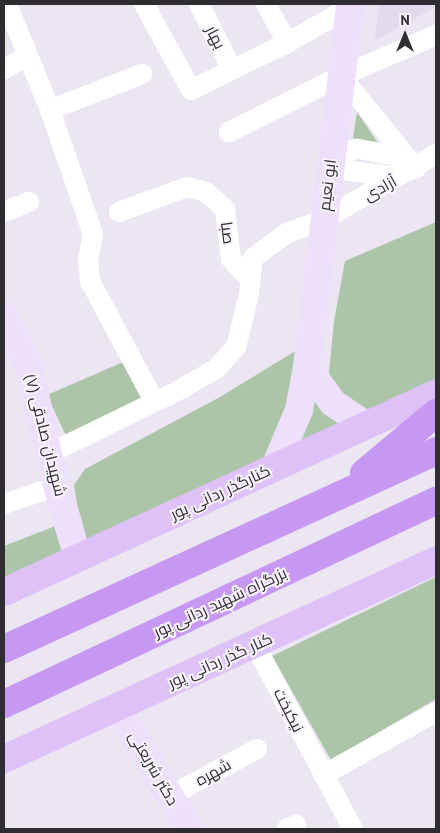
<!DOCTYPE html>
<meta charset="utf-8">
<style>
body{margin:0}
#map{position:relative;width:440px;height:833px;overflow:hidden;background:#ece6f3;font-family:"PT Sans",Cairo,sans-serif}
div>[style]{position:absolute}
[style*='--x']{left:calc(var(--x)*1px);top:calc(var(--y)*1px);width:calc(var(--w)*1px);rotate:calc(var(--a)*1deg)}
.built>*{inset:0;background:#e3daed}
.green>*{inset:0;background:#acc5a8}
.street>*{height:20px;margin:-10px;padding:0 10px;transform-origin:10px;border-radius:10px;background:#fff}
.secondary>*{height:28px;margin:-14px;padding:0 14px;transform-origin:14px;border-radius:14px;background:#eee0fb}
.primary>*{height:28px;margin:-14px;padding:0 14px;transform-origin:14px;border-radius:14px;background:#ddc1f7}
.highway>*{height:28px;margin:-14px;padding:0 14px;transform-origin:14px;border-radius:14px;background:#c698f1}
span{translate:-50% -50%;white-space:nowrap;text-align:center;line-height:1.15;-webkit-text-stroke:4px #f9f4fe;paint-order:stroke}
.street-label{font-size:16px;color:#2f2d31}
.frame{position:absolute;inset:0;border:5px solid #2f2d31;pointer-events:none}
.north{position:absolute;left:380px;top:10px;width:50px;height:50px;-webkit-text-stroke:4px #f9f4fe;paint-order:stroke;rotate:0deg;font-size:14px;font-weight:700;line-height:20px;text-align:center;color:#2f2d31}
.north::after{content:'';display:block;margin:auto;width:18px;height:22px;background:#2f2d31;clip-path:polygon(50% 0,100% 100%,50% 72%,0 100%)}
</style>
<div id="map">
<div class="built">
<i style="clip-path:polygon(379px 4px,436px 4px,436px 7px,375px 40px)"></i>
</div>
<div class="green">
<i style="clip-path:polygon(357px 112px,380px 146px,353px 138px)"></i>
<i style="clip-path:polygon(436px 222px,436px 383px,367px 412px,328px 382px,334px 321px,345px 261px)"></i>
<i style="clip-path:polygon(297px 350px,292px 396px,265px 461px,83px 544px,74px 485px,85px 469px,220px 397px)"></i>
<i style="clip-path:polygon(128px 360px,148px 410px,66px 436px,47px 395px)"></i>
<i style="clip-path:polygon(311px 380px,345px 427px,291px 452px)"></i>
<i style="clip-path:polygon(58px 525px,67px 553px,4px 581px,4px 546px)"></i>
<i style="clip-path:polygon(436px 577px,436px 699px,331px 760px,272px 656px)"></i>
</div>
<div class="street">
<i style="--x:7;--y:4;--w:114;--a:67.9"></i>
<i style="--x:50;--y:110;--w:131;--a:70.9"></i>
<i style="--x:93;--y:234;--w:25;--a:101"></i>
<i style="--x:88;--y:259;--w:22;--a:85"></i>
<i style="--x:90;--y:281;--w:136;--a:61.9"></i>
<i style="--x:144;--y:4;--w:98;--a:61.3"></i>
<i style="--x:191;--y:90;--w:107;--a:-26.1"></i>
<i style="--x:287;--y:43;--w:73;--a:-29.7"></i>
<i style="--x:199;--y:4;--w:73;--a:63.1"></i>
<i style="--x:266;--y:4;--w:44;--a:61.7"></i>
<i style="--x:4;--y:69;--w:26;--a:-29"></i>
<i style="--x:341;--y:76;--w:109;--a:50.9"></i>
<i style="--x:50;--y:110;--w:99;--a:-21.4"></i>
<i style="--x:229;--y:132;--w:125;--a:-26.6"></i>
<i style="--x:341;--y:76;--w:103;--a:-23.3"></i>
<i style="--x:358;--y:149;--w:42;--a:9.7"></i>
<i style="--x:399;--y:156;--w:21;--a:35"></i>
<i style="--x:416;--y:168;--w:24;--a:161"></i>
<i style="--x:393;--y:176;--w:44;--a:-173.5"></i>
<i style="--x:349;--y:171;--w:23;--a:-140"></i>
<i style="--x:331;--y:156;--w:28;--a:-15"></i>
<i style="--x:4;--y:212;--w:27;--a:-22"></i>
<i style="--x:119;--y:212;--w:72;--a:-20.2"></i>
<i style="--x:187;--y:187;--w:20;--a:15"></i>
<i style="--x:206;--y:192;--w:25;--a:42"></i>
<i style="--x:225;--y:209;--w:50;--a:83.2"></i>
<i style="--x:231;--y:259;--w:26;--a:47"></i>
<i style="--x:48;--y:454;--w:148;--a:-26"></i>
<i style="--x:181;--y:389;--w:40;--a:-29.7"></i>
<i style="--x:216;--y:369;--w:30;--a:-48"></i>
<i style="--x:236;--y:347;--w:55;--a:-76.2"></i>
<i style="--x:249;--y:294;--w:36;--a:-84"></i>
<i style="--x:253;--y:258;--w:42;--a:-36.3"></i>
<i style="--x:287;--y:233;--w:38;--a:-20"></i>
<i style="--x:323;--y:220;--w:131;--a:-30.3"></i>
<i style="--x:4;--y:504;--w:56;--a:-18.8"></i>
<i style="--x:255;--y:645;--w:208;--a:62"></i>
<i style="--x:323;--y:775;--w:129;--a:-29.1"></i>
<i style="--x:170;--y:796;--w:99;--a:-28.4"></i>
<i style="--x:287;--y:829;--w:10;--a:-24"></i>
</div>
<div class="secondary">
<i style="--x:4;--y:317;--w:56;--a:63.4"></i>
<i style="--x:29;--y:367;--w:89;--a:77.7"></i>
<i style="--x:48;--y:454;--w:108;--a:73.9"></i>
<i style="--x:307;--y:367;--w:44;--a:54.2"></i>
<i style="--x:333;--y:403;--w:40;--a:34"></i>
<i style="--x:275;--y:467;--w:62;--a:-67.2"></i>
<i style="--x:299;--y:410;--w:44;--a:-79.5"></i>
<i style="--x:307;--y:367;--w:366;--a:-83.2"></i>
<i style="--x:118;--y:708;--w:140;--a:59.6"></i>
</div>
<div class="primary">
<i style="--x:4;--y:592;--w:476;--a:-24.7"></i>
<i style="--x:4;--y:759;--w:476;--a:-24.7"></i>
</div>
<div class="highway">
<i style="--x:364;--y:473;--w:94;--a:-39.8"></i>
<i style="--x:4;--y:649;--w:475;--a:-24.6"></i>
<i style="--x:4;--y:704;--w:477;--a:-25.2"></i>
</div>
<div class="street-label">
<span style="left:216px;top:37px;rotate:63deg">بهار</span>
<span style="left:327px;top:185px;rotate:-83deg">ابو نعیم</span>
<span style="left:380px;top:188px;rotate:-29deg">آزادی</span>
<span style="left:228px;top:233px;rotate:83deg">صبا</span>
<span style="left:46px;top:435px;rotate:76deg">شهیدان صادقی (۷)</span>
<span style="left:220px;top:492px;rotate:-25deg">کنارگذر ردانی پور</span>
<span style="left:220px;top:602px;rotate:-25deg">بزرگراه شهید ردانی پور</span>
<span style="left:220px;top:660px;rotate:-24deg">کنار گذر ردانی پور</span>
<span style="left:289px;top:710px;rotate:63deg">نیکبخت</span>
<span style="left:154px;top:768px;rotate:60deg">دکتر شریعتی</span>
<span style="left:213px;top:772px;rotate:-29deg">شهره</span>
</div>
<div class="frame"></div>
<div class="north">N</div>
</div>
